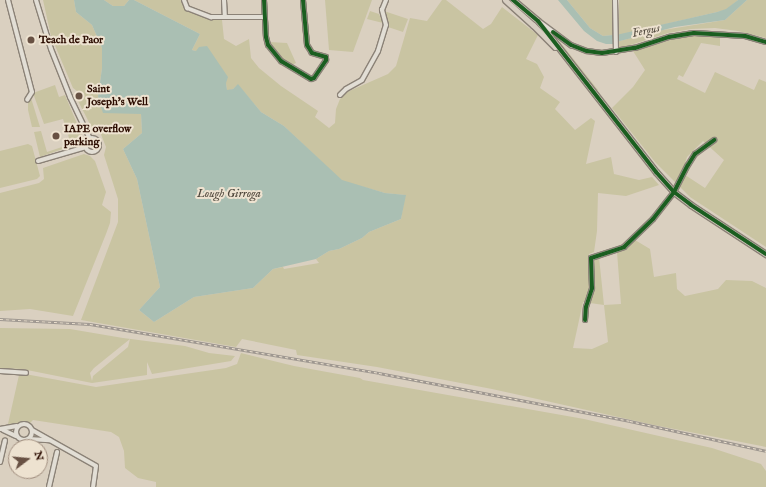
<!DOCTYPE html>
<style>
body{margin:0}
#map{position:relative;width:766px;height:487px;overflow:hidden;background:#dad0c0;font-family:"IM FELL English",serif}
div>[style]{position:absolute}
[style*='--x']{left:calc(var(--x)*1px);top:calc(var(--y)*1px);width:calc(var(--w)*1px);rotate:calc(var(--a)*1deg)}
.green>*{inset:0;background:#c9c4a2}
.water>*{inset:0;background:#aabfb3}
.roads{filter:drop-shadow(1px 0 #8b8277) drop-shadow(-1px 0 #8b8277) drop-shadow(0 1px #8b8277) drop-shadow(0 -1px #8b8277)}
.minor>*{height:4px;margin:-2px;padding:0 2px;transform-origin:2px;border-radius:2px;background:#e2ded5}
.minor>.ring{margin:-2px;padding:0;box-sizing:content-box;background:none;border:4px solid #e2ded5;border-radius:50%}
.major>*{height:5px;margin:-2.5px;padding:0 2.5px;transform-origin:2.5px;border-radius:2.5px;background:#d7cec1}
.rail>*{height:2.5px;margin-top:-1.25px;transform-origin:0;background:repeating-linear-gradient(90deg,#ede2d0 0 3px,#9e9790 0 6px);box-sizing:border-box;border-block:1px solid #9e9790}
.cycleway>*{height:4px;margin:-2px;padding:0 2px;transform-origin:2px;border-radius:2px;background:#1b5e20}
.dots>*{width:11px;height:11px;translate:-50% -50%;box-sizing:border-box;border:2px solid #ede2d0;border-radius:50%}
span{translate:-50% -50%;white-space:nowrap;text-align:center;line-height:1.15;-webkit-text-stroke:4px #ede2d0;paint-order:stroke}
.poi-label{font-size:11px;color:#2b0c00;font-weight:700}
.left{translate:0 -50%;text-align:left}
.water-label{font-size:12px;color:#50483d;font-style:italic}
.north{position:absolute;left:8px;top:439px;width:40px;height:40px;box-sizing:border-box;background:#ede2d0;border:1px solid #9f8c7d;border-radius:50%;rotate:74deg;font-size:11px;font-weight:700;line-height:16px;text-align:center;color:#2b0c00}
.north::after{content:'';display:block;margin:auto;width:14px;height:18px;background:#685143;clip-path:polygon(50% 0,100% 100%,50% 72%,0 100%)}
</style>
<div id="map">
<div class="green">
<i style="clip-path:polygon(evenodd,43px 0,74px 0,76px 12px,92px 25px,102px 48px,102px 68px,98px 97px,141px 114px,142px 133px,123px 149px,137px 179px,160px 287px,139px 310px,154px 322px,194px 297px,253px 288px,273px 269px,283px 267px,284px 269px,319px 263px,316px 259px,329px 251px,339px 249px,362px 238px,369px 232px,401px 219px,405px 195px,385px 193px,342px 181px,284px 126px,261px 112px,238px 85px,233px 89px,227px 91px,226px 83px,196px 51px,192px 50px,200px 34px,134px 0,181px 0,184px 8px,190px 12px,207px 19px,222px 20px,224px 39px,236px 46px,249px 39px,251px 58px,259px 68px,281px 86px,318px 111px,315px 117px,329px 128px,335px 123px,336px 109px,340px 99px,347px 92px,388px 74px,396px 66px,410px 18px,427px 21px,442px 0,446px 0,483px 29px,491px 24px,502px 7px,538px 35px,526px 59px,537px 64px,544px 77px,540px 88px,560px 102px,555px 109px,575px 130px,591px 118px,595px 121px,586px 164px,611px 157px,614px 174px,639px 180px,652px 177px,659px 185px,626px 196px,598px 193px,597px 231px,594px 252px,589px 254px,589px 264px,594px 259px,599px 257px,604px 305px,621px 304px,617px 252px,626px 250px,635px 240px,650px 249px,654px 277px,676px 273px,677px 289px,685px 296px,718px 289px,726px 280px,752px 281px,766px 288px,766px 447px,654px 425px,492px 389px,377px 367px,297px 355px,296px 350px,242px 339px,236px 347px,81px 320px,118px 222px,118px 199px,104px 155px,106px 147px,100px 132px,93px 130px,77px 99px,81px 94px,73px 88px,51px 36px,43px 0,583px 302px,604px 305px,608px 342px,592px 349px,573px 348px,583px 302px)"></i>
<i style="clip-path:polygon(104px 0,129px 0,124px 6px,113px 6px)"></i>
<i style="clip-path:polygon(325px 0,372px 0,353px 52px,329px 50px)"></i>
<i style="clip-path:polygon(567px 0,614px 0,613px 35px,603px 36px,590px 28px)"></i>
<i style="clip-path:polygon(619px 0,738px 0,726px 10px,717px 12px,619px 35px)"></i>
<i style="clip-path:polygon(747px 0,766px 0,766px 38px,738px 31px,715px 28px,691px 29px,668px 33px,621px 48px,617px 47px,616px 42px,657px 31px,725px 20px)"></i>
<i style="clip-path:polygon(370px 11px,379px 14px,383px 23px,367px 19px)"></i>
<i style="clip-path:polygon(384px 11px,408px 19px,403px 32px,388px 27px)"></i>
<i style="clip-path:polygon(evenodd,702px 35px,720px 38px,720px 46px,701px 43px,683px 77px,679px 75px,677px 79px,705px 93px,715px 72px,754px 90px,759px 79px,766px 82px,766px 247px,690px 197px,655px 162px,612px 108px,633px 87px,645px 70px,633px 51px,685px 36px,702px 35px,703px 141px,724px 160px,705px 188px,682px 173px,687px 157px,703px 141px)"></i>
<i style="clip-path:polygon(269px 42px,287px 43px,296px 63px,292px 65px,281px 58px,275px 53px)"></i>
<i style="clip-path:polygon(560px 42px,598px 90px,596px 92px,558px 43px)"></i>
<i style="clip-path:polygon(55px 85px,59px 97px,65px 95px,81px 133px,82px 140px,74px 145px,40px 157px,34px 132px,41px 131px,47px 152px,71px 144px,63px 119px,44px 124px,33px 93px)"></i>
<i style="clip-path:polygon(31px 98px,40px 127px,32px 127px,28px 110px,28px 103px)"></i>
<i style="clip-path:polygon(28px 144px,32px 146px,40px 176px,37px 179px,0 188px,0 151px)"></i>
<i style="clip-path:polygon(84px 154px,90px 156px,95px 161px,106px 192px,102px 205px,111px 212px,110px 223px,106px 234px,73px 316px,30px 309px,0 311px,0 270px,15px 269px,0 270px,0 193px,39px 183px,44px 179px,43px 168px)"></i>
<i style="clip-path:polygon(evenodd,0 328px,70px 329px,123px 338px,185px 346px,209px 353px,235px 356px,231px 361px,152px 374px,147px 362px,147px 375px,92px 383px,22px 369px,0 368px,0 328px,130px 339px,128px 347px,93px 376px,92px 381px,90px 373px,94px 368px,130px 339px)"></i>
<i style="clip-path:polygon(241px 353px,294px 366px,360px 378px,363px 380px,584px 419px,712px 448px,761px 464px,766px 471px,766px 487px,156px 487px,156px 482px,138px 478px,125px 468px,124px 451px,119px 437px,111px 432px,33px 420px,30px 423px,22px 421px,13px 426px,8px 424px,19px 375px,25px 374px,96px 387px,226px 368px,237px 364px)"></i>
</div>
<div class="water">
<i style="clip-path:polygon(74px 0,104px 0,113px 6px,124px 6px,129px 0,134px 0,200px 34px,192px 50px,196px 51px,199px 47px,207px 46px,228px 77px,226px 83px,227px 90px,233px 89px,238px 84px,261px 112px,284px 126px,342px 180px,385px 193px,406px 195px,401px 219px,369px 232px,362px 238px,339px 249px,329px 251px,316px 259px,273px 269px,253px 288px,194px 297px,154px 322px,139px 310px,160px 287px,137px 179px,123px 149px,142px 133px,141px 114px,103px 113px,98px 97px,102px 68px,102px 48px,92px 25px,76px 12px)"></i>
<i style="clip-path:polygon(558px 0,567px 0,590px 28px,603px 36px,613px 35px,614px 44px,606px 44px,597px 41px,584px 31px)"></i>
<i style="clip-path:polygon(738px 0,747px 0,725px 20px,675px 27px,616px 42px,616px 35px,717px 12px,726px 9px)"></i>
</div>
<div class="roads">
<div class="minor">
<i style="--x:8;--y:0;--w:95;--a:75.4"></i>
<i style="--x:32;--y:92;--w:9;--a:122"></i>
<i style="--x:36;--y:0;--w:51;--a:73"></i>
<i style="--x:51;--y:49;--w:52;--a:68.4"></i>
<i style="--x:70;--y:97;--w:47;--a:64.5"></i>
<i style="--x:184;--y:0;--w:9;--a:69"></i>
<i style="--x:187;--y:8;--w:26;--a:21"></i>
<i style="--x:211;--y:17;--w:54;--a:0"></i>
<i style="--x:224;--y:0;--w:17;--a:87"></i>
<i style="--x:264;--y:0;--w:37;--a:87"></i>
<i style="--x:266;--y:37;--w:8;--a:76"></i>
<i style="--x:268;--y:45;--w:21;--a:51"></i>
<i style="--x:281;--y:61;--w:35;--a:31"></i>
<i style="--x:311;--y:79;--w:3;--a:-18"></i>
<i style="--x:314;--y:78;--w:22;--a:-56"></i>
<i style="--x:326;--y:60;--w:3;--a:-90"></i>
<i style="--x:326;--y:57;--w:15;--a:-164"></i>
<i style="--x:312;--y:53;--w:9;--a:-122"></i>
<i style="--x:307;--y:45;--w:45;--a:-95.1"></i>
<i style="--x:615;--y:0;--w:52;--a:88.9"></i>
<i style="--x:540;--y:22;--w:39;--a:37"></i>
<i style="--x:571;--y:45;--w:17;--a:21"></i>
<i style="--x:587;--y:51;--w:15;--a:8"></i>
<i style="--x:602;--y:53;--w:33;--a:-9"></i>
<i style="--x:635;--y:48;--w:36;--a:-18"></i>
<i style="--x:669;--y:37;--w:25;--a:-9"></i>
<i style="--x:694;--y:33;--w:51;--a:3.4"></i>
<i style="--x:745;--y:36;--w:22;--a:16"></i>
<i style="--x:340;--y:95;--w:8;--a:-45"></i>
<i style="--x:346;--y:89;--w:18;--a:-29"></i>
<i style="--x:362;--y:80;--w:33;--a:-61"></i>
<i style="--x:378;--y:51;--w:27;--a:-73"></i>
<i style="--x:386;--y:25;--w:16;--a:-105"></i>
<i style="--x:382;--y:10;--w:11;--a:-68"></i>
<i class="ring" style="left:85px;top:138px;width:10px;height:10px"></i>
<i style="--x:38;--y:161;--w:50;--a:-16.3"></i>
<i style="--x:585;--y:320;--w:13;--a:-86"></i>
<i style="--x:586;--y:307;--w:20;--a:-72"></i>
<i style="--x:592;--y:288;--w:30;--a:-92"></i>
<i style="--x:591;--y:258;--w:35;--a:-18"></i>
<i style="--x:624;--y:247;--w:40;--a:-44"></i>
<i style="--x:653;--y:219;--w:34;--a:-52"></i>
<i style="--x:674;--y:192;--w:30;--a:-63"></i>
<i style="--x:688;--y:165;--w:13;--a:-58"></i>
<i style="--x:695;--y:154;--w:24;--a:-36"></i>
<i style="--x:0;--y:371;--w:26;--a:4"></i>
<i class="ring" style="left:16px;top:424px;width:12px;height:12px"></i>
<i style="--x:0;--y:429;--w:17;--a:-10"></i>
<i style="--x:3;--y:430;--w:14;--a:25"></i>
<i style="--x:32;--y:430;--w:73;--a:29.4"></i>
<i style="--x:96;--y:466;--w:21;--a:98"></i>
<i style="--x:28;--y:439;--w:22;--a:3"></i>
<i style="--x:0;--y:462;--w:22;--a:-77"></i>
<i style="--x:49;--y:487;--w:36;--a:-77"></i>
</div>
<div class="major">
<i style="--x:505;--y:0;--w:38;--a:42"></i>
<i style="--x:533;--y:25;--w:31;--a:45"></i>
<i style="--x:513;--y:0;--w:33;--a:40"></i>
<i style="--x:538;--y:21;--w:192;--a:52"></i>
<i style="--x:656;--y:172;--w:27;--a:48"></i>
<i style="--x:674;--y:192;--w:21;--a:37"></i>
<i style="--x:691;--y:205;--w:90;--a:33.2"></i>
</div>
</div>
<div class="rail">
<i style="--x:0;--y:319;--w:90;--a:3.2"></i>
<i style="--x:90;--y:324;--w:293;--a:9.6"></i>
<i style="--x:379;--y:373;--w:256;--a:10.8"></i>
<i style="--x:630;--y:421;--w:139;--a:12.4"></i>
</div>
<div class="cycleway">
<i style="--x:264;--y:0;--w:37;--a:87"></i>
<i style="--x:266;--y:37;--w:8;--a:76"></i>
<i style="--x:268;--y:45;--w:21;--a:51"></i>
<i style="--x:281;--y:61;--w:35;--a:31"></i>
<i style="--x:311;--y:79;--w:3;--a:-18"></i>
<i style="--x:314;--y:78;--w:22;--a:-56"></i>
<i style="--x:326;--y:60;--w:3;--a:-90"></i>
<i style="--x:326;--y:57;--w:15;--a:-164"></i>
<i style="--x:312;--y:53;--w:9;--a:-122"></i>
<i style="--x:307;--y:45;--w:45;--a:-95.1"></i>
<i style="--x:513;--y:0;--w:33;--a:40"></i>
<i style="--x:538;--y:21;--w:192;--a:52"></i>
<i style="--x:656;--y:172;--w:27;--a:48"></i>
<i style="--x:674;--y:192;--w:21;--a:37"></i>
<i style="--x:691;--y:205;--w:90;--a:33.2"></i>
<i style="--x:553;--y:32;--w:22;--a:36"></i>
<i style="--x:571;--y:45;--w:17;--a:21"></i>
<i style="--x:587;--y:51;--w:15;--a:8"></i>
<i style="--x:602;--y:53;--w:33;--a:-9"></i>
<i style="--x:635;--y:48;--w:36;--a:-18"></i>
<i style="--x:669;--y:37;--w:25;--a:-9"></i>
<i style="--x:694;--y:33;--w:51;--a:3.4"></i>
<i style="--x:745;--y:36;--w:22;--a:16"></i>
<i style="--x:585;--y:320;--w:13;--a:-86"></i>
<i style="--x:586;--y:307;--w:20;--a:-72"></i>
<i style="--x:592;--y:288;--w:30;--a:-92"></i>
<i style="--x:591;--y:258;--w:35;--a:-18"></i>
<i style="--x:624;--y:247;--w:40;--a:-44"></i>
<i style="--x:653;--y:219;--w:34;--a:-52"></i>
<i style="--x:674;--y:192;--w:30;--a:-63"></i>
<i style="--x:688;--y:165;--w:13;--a:-58"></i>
<i style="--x:695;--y:154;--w:24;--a:-36"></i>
</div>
<div class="dots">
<i style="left:31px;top:40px;background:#685143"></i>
<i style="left:79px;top:96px;background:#685143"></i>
<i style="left:56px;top:136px;background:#685143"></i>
</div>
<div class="poi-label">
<span class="left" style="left:39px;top:40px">Teach de Paor</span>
<span class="left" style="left:87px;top:96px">Saint<br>Joseph's Well</span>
<span class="left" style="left:64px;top:136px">IAPE overflow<br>parking</span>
</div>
<div class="water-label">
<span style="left:646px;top:31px;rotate:-12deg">Fergus</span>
<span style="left:229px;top:194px">Lough Girroga</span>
</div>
<div class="north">N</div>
</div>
